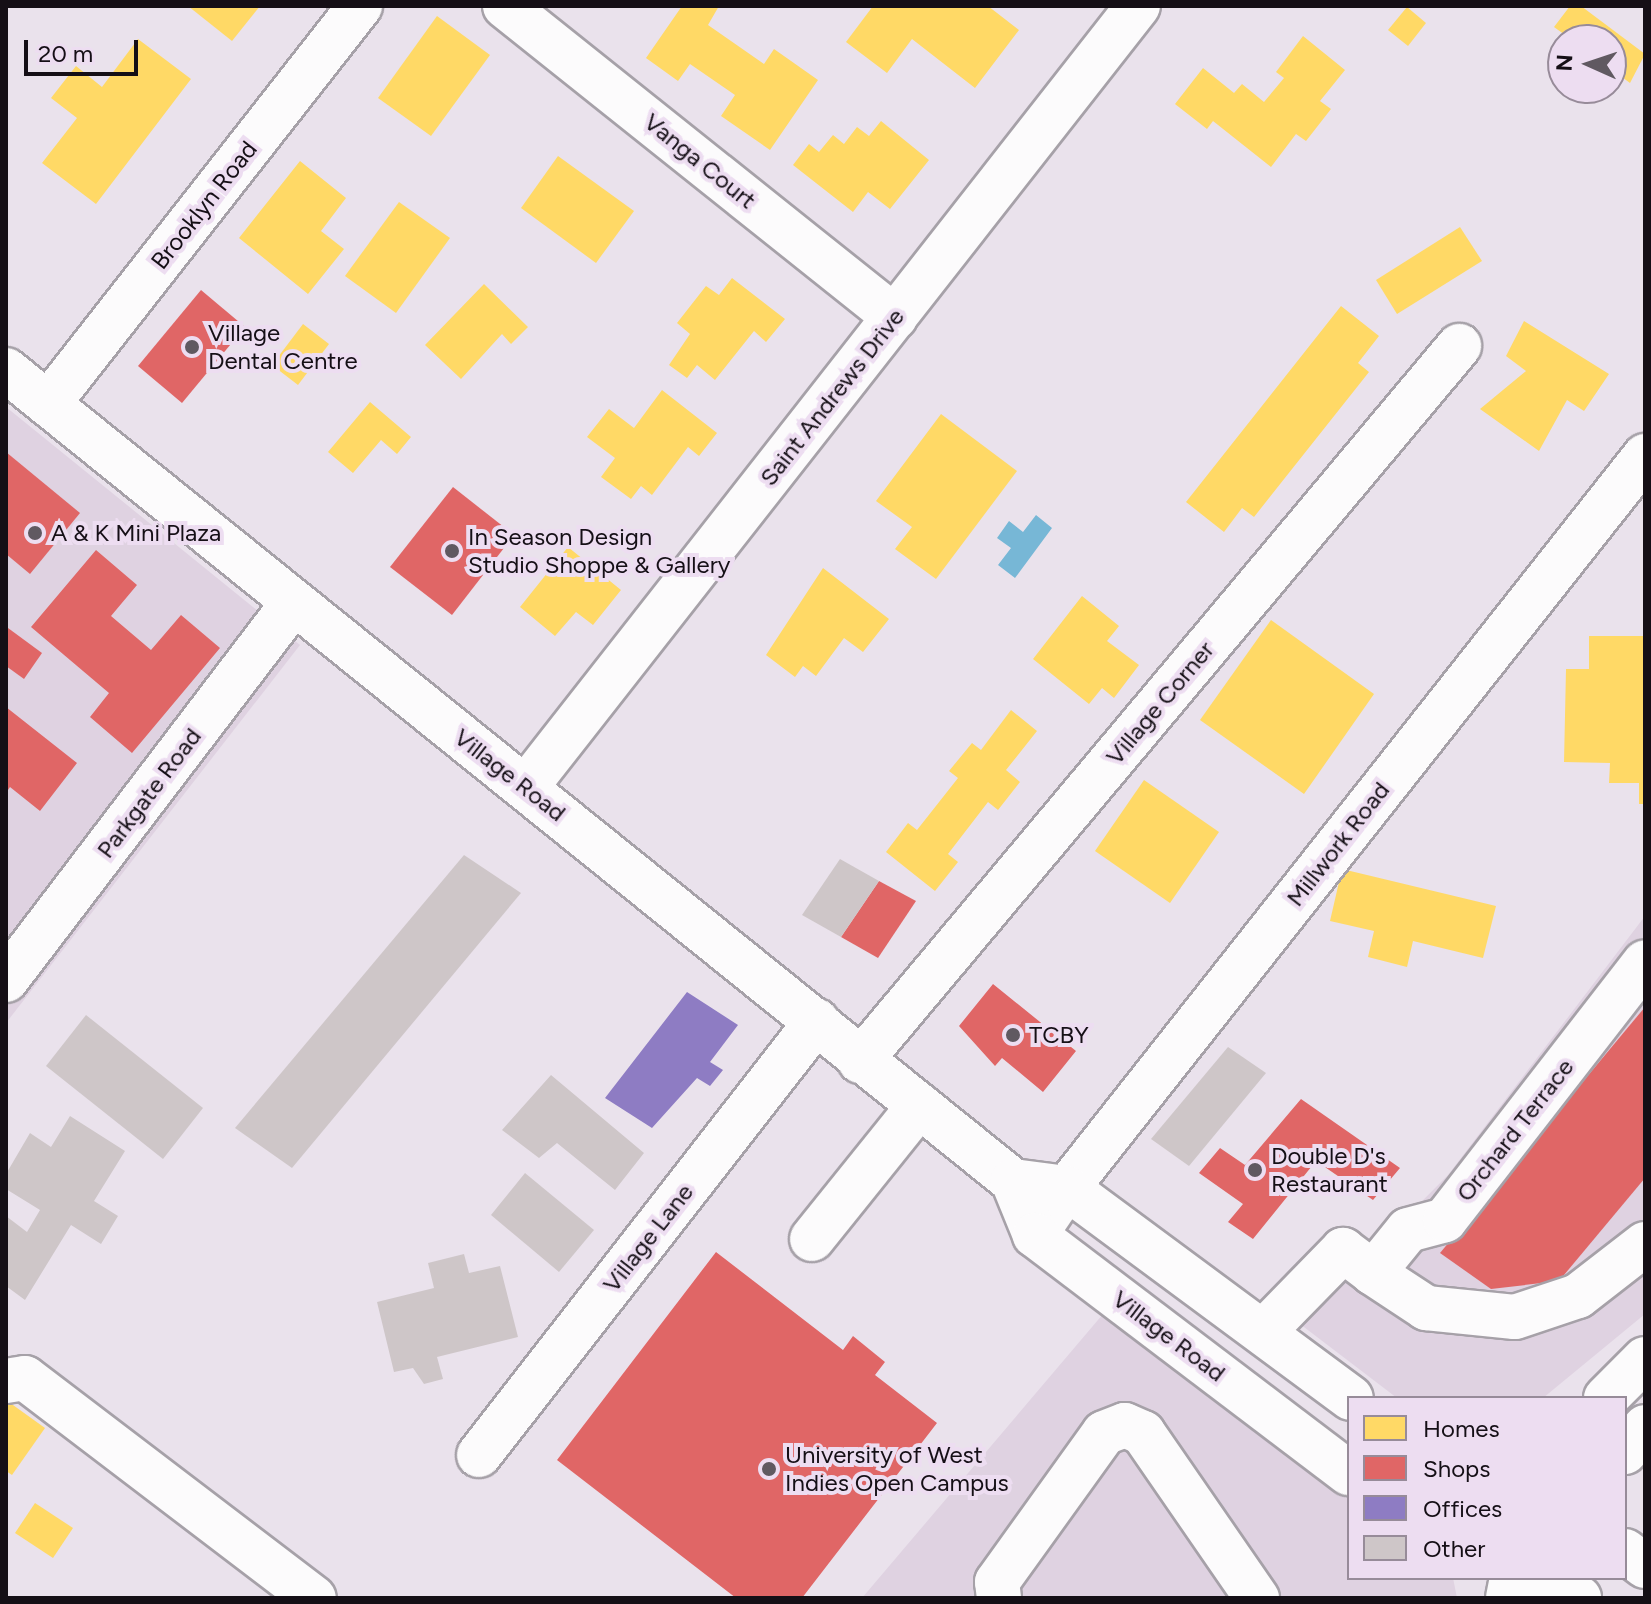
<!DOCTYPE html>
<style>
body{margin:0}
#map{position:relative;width:1651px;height:1604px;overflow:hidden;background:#eae2ec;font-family:Figtree,sans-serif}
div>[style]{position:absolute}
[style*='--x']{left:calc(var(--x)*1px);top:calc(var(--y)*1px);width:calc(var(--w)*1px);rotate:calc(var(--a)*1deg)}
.commercial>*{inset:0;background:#dfd2e1}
.water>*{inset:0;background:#77b7d6}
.homes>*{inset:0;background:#ffd966}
.shops>*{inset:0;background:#e06666}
.offices>*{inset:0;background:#8e7cc3}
.building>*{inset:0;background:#cec6c8}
.roads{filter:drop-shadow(2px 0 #a6a1a8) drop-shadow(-2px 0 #a6a1a8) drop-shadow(0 2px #a6a1a8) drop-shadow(0 -2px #a6a1a8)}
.minor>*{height:44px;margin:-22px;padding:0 22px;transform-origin:22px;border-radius:22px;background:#fcfbfc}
.major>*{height:44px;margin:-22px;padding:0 22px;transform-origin:22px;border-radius:22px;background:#fcfbfc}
.dots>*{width:22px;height:22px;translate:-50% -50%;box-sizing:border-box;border:4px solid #edddf1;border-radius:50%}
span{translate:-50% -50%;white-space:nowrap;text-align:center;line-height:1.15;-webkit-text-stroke:8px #edddf1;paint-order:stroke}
.street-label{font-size:24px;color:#150f16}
.poi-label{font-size:24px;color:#150f16}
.left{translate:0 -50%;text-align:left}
.frame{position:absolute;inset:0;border:8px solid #150f16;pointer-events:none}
.legend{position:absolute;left:1347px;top:1396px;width:280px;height:184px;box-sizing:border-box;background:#edddf1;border:2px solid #978b99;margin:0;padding:10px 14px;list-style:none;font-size:24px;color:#150f16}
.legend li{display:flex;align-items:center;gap:16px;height:40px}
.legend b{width:40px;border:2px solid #978b99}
.north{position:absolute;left:1547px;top:24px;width:80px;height:80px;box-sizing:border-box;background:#edddf1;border:2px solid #978b99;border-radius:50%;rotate:273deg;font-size:22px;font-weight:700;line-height:32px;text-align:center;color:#150f16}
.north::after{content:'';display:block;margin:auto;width:28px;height:36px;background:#605961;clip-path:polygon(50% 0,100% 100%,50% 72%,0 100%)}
.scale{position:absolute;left:24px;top:40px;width:114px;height:36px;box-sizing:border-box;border:4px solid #150f16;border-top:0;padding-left:10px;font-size:24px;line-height:28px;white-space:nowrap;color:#150f16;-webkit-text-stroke:6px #edddf1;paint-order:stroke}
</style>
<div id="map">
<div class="commercial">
<i style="clip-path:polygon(6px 407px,300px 645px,6px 1023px)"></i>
<i style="clip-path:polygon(1645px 916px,1645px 1314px,1543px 1398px,1397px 1398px,1300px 1324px,1448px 1175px)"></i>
<i style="clip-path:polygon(1109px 1307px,1349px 1489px,1349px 1578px,1453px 1578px,1457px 1598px,862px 1598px)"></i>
</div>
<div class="water">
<i style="clip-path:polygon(1036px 515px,1052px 528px,1015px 578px,998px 565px,1011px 548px,997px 538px,1009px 521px,1023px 532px)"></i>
</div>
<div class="homes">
<i style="clip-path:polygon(188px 6px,260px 6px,232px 41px)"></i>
<i style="clip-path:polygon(682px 6px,719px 6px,708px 25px,764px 64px,774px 49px,818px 80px,770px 150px,721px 116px,735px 95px,690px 64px,678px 81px,646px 58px)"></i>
<i style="clip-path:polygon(873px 6px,988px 6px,1019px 30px,975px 88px,912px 39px,887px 73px,846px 42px)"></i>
<i style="clip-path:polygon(1570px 6px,1581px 6px,1645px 54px,1630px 83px,1611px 69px,1611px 40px,1572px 40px,1554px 27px)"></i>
<i style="clip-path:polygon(1407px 7px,1426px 23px,1408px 46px,1388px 30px)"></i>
<i style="clip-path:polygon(437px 16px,490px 55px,431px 136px,378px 98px)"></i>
<i style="clip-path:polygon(1303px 36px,1345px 70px,1320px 101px,1331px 109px,1306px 141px,1296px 134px,1271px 167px,1213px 121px,1207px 129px,1175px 104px,1203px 68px,1234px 93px,1242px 84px,1264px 102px,1284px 78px,1276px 72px)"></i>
<i style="clip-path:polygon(138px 39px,191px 79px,96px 204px,42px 163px,77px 118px,51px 98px,76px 66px,102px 87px)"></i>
<i style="clip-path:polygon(881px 121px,929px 160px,890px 209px,868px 192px,853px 212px,793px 165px,809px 144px,819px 152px,833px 135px,844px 144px,857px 127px,869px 136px)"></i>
<i style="clip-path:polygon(558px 156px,634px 211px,596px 263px,521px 208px)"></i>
<i style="clip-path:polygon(300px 161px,346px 198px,321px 231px,344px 249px,308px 294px,239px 238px)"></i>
<i style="clip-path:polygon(399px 202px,450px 238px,396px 313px,345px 276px)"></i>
<i style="clip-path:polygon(1460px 227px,1482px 261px,1397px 314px,1376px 280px)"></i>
<i style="clip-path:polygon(732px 278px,785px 319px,766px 342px,754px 331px,715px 380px,697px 365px,687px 378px,669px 365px,690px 334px,677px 323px,706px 286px,719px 295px)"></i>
<i style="clip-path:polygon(484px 284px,528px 327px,511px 344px,502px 334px,461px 379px,425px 345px)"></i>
<i style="clip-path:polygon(1341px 306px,1379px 336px,1358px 363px,1369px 372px,1254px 517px,1242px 508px,1224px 532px,1186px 502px)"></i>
<i style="clip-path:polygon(1524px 321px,1609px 374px,1584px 411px,1567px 400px,1539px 451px,1480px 409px,1526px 371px,1506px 356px)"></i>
<i style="clip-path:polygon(303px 324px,329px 344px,298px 385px,272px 365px)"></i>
<i style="clip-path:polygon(662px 390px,717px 433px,699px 456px,688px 447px,652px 495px,641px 486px,631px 499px,601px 477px,615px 458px,587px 437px,609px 409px,634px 428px)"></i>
<i style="clip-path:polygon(370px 402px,411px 437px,397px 454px,381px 440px,353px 473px,328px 452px)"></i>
<i style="clip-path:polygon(941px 414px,1017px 471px,936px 579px,895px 549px,912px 527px,876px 501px)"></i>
<i style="clip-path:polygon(568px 547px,621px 590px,593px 625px,576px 612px,555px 636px,520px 607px)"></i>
<i style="clip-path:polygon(823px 568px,889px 619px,863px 652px,844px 638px,816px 676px,803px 666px,795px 677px,766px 655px)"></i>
<i style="clip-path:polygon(1082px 596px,1119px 626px,1107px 641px,1139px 665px,1114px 698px,1102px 688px,1089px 704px,1033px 659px)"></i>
<i style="clip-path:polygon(1271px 620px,1374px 694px,1304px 794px,1200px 720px)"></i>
<i style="clip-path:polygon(1589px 636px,1645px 636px,1645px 804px,1639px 804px,1639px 783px,1609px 783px,1610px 763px,1564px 762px,1566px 669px,1589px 669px)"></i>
<i style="clip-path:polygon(1011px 710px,1037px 731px,1006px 770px,1020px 782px,998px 810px,988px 802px,948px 854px,958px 862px,935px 891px,886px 852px,908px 823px,917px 830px,958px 778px,949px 771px,972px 743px,981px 750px)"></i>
<i style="clip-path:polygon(1144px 780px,1219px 832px,1170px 903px,1095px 851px)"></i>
<i style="clip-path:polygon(1342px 869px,1496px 906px,1483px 958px,1413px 941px,1407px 967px,1368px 957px,1374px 931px,1330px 921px)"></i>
<i style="clip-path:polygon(6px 1400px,45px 1428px,12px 1475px,6px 1471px)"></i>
<i style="clip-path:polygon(35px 1503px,73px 1528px,53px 1558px,15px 1533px)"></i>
</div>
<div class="shops">
<i style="clip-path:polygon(201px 290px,245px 327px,182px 403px,138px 366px)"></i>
<i style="clip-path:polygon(6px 452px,80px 513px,30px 574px,6px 554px)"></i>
<i style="clip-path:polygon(453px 487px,514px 535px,452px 615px,390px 567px)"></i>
<i style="clip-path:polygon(96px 550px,137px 585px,111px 616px,151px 650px,181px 615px,220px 648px,132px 753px,90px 717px,109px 693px,31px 627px)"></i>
<i style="clip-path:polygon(8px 628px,42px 653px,24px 679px,6px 666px)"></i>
<i style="clip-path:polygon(6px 707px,77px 763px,40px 811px,10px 787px,6px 793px)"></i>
<i style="clip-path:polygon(879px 881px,916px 901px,878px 958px,841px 937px)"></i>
<i style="clip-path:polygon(993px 984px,1076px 1051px,1043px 1092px,1002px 1058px,995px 1066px,959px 1026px)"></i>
<i style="clip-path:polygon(1645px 1007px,1645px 1178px,1559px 1281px,1491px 1289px,1440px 1253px)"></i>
<i style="clip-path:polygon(1301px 1099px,1400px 1168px,1373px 1200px,1316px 1161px,1253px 1239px,1228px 1222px,1243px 1204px,1199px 1173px,1220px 1148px,1245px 1165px)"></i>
<i style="clip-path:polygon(716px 1252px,843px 1350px,853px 1336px,885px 1362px,875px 1375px,937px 1423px,802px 1598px,736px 1598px,557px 1460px)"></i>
</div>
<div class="offices">
<i style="clip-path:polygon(687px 992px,738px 1025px,710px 1062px,723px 1070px,710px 1086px,697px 1078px,652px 1128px,605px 1098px)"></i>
</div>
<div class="building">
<i style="clip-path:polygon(464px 855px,521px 893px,292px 1168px,235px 1128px)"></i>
<i style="clip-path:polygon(840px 859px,879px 881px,841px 937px,802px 915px)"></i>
<i style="clip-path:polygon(86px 1015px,203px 1108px,163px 1159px,46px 1066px)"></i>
<i style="clip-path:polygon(1228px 1047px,1266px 1073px,1189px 1166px,1151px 1139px)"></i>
<i style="clip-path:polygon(551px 1075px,644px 1153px,615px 1190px,557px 1143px,539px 1158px,502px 1130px)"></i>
<i style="clip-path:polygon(70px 1116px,125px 1151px,94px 1201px,118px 1216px,101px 1244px,71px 1225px,25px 1300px,6px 1286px,6px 1216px,27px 1232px,40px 1210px,6px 1189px,6px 1174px,30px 1133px,51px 1147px)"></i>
<i style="clip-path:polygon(525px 1173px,594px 1230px,559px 1272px,491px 1215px)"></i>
<i style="clip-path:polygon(464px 1254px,469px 1273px,500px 1266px,518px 1337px,437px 1357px,443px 1379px,424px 1384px,413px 1368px,394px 1372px,377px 1302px,434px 1288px,428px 1263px)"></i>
</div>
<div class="roads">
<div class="minor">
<i style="--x:505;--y:6;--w:499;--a:38.6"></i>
<i style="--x:48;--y:404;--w:506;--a:-51.91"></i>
<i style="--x:526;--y:787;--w:992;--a:-51.92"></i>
<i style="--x:6;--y:980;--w:472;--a:-52.7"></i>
<i style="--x:860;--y:1061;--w:933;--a:-50.04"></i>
<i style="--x:1035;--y:1235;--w:57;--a:-55.8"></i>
<i style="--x:1067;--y:1188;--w:933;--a:-51.7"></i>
<i style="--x:812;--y:1239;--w:171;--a:-51.2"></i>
<i style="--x:1373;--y:1273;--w:64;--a:33.4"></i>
<i style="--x:1426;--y:1308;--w:89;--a:5.8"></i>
<i style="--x:1515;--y:1317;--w:66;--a:-18.4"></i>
<i style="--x:1578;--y:1296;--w:85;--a:-37.8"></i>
<i style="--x:1265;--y:1330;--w:112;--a:-45.7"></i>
<i style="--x:1343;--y:1250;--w:38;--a:37"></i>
<i style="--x:1373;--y:1273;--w:55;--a:-50.9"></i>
<i style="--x:1408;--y:1230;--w:38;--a:-15"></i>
<i style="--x:1445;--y:1220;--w:326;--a:-52.2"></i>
<i style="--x:6;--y:1381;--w:19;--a:-9"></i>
<i style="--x:25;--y:1378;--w:363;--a:37.3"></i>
<i style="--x:479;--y:1455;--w:550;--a:-52.09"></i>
<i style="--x:999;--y:1598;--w:16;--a:-97"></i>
<i style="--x:997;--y:1582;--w:183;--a:-54.3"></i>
<i style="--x:1104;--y:1433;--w:22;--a:-21"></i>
<i style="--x:1125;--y:1425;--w:20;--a:24"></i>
<i style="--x:1143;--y:1433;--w:201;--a:55.4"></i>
</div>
<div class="major">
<i style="--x:6;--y:370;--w:1293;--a:38.85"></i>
<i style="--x:1013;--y:1181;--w:58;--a:67.8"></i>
<i style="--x:1035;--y:1235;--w:394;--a:37.2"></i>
<i style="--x:1013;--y:1181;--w:54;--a:7.4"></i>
<i style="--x:1067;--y:1188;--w:353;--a:36.5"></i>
<i style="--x:1606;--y:1398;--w:55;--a:-45"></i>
<i style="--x:1625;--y:1452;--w:32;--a:-51"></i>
<i style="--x:1625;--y:1551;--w:25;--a:37"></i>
<i style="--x:1540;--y:1578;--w:44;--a:27.1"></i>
<i style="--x:1508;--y:1598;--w:20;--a:-79"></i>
</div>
</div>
<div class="dots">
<i style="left:192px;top:347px;background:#605961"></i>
<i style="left:35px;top:533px;background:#605961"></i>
<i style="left:452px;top:551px;background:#605961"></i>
<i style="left:1013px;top:1035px;background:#605961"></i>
<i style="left:1255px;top:1170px;background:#605961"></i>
<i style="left:769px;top:1469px;background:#605961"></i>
</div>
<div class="street-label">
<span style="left:700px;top:161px;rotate:39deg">Vanga Court</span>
<span style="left:204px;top:205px;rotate:-52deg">Brooklyn Road</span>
<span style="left:832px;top:397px;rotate:-52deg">Saint Andrews Drive</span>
<span style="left:1160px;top:703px;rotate:-50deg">Village Corner</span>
<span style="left:510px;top:775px;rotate:38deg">Village Road</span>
<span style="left:149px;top:793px;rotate:-53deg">Parkgate Road</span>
<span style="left:1338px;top:844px;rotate:-52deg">Millwork Road</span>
<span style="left:1515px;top:1130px;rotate:-52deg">Orchard Terrace</span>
<span style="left:648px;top:1238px;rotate:-52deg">Village Lane</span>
<span style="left:1169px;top:1336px;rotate:37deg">Village Road</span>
</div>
<div class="poi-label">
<span class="left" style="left:208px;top:347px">Village<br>Dental Centre</span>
<span class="left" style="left:51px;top:533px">A &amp; K Mini Plaza</span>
<span class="left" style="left:468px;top:551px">In Season Design<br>Studio Shoppe &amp; Gallery</span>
<span class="left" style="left:1029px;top:1035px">TCBY</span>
<span class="left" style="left:1271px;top:1170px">Double D's<br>Restaurant</span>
<span class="left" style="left:785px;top:1469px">University of West<br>Indies Open Campus</span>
</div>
<div class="frame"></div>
<ul class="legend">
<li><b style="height:22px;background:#ffd966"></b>Homes</li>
<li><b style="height:22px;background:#e06666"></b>Shops</li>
<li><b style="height:22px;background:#8e7cc3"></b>Offices</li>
<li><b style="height:22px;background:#cec6c8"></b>Other</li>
</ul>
<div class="north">N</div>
<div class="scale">20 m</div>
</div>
